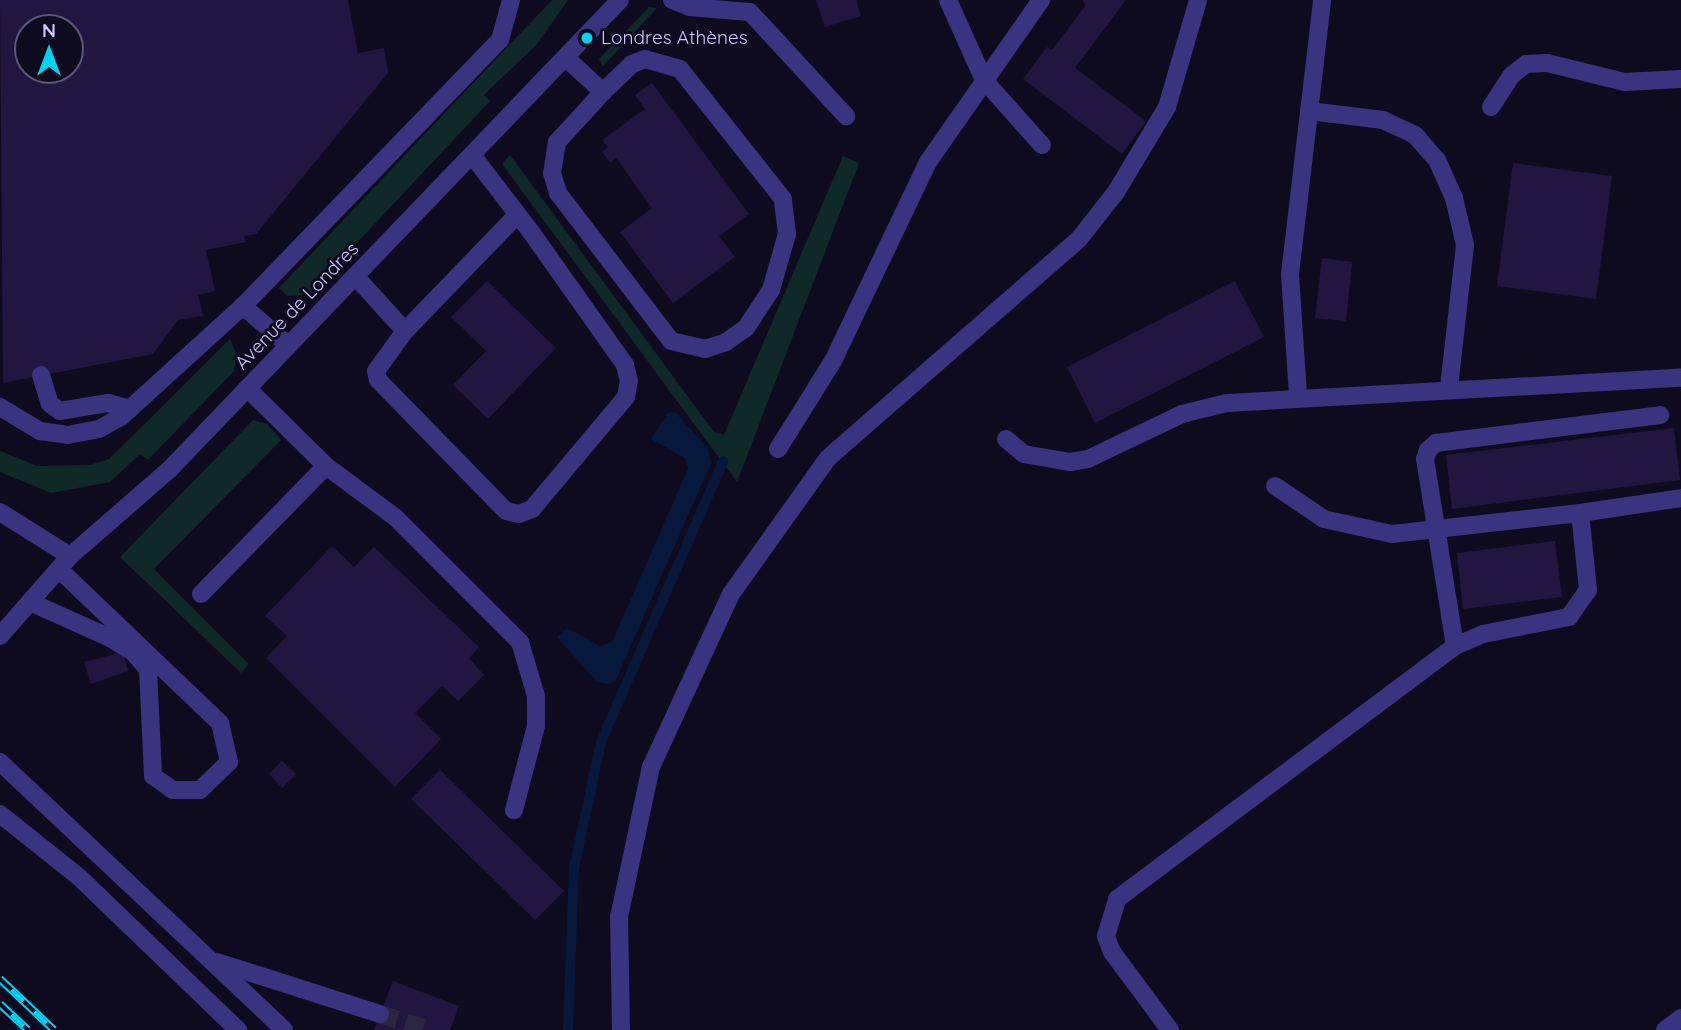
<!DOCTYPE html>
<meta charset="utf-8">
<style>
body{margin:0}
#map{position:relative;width:1681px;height:1030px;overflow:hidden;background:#0f0b1e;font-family:Quicksand,sans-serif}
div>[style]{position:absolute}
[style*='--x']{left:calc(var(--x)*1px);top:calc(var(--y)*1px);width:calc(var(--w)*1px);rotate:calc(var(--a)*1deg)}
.green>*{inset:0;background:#0e2928}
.water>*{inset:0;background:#06183c}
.stream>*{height:10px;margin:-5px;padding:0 5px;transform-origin:5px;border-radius:5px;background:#06183c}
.building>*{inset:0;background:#201640}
.minor-tunnel>*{height:18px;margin-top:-9px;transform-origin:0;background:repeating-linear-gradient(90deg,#2c2740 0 18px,transparent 0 27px)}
.minor>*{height:18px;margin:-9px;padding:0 9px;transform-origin:9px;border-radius:9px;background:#393380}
.rail>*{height:8px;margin-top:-4px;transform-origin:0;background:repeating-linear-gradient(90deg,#0f0b1e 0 16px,#00d3f3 0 32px);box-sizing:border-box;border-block:2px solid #00d3f3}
.dots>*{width:19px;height:19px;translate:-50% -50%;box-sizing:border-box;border:4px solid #0f0b1e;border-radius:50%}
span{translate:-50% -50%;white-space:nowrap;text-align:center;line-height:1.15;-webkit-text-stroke:6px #0f0b1e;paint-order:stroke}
.poi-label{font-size:19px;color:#d0c8ff}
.left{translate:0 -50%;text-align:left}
.street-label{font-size:19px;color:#d0c8ff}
.north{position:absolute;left:14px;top:14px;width:70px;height:70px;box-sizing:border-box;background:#0f0b1e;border:2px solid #5c5778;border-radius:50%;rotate:0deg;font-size:19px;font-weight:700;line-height:28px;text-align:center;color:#d0c8ff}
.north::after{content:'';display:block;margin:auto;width:24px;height:32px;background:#00d3f3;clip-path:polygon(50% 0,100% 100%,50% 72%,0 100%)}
</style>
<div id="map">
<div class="green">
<i style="clip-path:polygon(552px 0,568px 0,537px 44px,484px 95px,490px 101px,308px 295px,287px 296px,279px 288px)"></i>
<i style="clip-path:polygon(649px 7px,657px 8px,603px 66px,599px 59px)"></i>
<i style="clip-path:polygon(510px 155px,714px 432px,724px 435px,843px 156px,859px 163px,737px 482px,502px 164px)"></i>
<i style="clip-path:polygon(230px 339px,236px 353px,234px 371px,148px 460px,140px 454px,110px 482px,51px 493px,0 472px,0 451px,37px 466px,90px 465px,109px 459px)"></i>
<i style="clip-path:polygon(253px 420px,267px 424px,281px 440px,154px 569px,249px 664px,241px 673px,120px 557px)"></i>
</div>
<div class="water">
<i style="clip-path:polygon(675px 412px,708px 449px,711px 463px,615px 682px,607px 684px,597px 682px,557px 637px,567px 628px,600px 646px,612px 642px,688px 469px,685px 458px,651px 439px,668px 413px)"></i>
</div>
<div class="stream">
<i style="--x:568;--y:1030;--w:162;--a:-87.9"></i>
<i style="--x:574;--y:868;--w:129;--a:-77.9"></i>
<i style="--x:601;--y:742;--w:306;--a:-66.5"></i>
</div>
<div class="building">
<i style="clip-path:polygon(evenodd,0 0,348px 0,358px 53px,384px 48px,388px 73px,256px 234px,244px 236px,246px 242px,206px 250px,215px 291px,198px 295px,203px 316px,178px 320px,153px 354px,3px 383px,0 0,28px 28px,70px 28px,70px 70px,28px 70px,28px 28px)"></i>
<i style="clip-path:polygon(816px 0,856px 0,861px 16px,825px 27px)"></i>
<i style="clip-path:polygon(1083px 0,1126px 0,1075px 68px,1146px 121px,1122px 154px,1023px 79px,1047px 47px,1052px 50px,1085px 6px)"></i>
<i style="clip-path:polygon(652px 83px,749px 214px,719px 236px,735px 257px,673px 303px,620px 232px,652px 208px,616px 158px,610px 163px,602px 152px,608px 147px,602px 140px,645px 109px,635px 95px)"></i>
<i style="clip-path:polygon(1513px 163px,1612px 176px,1596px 299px,1497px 286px)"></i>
<i style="clip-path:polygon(1322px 258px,1352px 262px,1346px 321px,1315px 318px)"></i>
<i style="clip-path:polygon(487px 281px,556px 348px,488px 419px,453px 385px,486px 351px,451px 317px)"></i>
<i style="clip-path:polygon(1235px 281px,1264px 337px,1095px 423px,1067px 367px)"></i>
<i style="clip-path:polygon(1674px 428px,1680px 480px,1452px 509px,1446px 455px)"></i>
<i style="clip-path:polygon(1555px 541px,1562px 597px,1463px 609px,1457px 553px)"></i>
<i style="clip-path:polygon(332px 546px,354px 567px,374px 547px,479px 647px,469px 658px,484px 675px,458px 701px,442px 686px,415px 713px,441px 739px,395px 787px,266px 658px,287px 636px,265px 616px)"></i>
<i style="clip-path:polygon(123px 652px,128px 671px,91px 684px,84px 662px)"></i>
<i style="clip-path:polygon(282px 761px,296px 774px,282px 788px,269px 774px)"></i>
<i style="clip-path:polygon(440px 770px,564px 891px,535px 920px,411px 799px)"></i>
<i style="clip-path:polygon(393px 981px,459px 1006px,450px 1030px,374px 1030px)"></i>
</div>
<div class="minor-tunnel">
<i style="--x:380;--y:1014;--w:52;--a:18.1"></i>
</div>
<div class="minor">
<i style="--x:672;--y:0;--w:18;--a:22"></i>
<i style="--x:689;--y:7;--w:61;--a:4.7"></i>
<i style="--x:750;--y:12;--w:142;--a:47.3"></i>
<i style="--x:948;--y:0;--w:88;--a:65.8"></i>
<i style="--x:984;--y:80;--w:87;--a:48.3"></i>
<i style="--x:567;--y:59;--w:49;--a:42.5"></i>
<i style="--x:603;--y:92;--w:68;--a:132.6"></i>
<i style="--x:557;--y:142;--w:31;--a:99"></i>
<i style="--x:552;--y:173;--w:21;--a:73"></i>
<i style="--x:558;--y:193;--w:186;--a:52.6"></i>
<i style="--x:671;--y:341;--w:35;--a:13"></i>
<i style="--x:705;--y:349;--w:22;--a:-18"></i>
<i style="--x:726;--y:342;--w:24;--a:-35"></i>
<i style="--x:746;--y:328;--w:45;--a:-56.7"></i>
<i style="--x:771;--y:290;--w:58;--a:-74.1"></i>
<i style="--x:787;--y:234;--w:35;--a:-97"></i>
<i style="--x:783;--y:199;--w:166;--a:-128.4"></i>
<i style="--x:680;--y:69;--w:36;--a:-164"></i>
<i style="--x:645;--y:59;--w:14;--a:159"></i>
<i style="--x:632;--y:64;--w:40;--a:136"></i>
<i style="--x:1491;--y:107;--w:38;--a:-57"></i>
<i style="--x:1512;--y:75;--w:18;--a:-38"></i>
<i style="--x:1526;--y:64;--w:21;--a:-3"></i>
<i style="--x:1547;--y:63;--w:80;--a:13.7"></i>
<i style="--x:1625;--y:82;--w:56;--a:-3.1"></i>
<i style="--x:1309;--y:111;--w:75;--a:6.9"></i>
<i style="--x:1383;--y:120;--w:35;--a:25"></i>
<i style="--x:1415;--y:135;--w:33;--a:49"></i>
<i style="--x:1437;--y:160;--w:42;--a:65.9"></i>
<i style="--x:1454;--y:198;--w:48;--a:76.8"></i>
<i style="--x:1465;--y:245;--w:143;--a:96.4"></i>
<i style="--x:472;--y:155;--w:97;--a:52.5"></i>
<i style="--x:531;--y:232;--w:163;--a:54.7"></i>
<i style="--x:625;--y:365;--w:16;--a:76"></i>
<i style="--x:629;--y:381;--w:16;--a:101"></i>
<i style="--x:626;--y:397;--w:146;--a:130"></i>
<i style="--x:532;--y:509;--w:14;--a:159"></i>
<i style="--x:519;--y:514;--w:13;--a:-167"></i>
<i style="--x:506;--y:511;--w:183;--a:-134.3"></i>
<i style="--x:378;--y:380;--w:9;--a:-103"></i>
<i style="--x:376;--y:371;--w:49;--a:-54.1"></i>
<i style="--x:405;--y:331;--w:161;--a:-46"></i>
<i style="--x:355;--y:276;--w:74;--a:47.7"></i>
<i style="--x:288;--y:345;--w:60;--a:-139.1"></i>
<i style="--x:243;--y:306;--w:370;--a:-46"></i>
<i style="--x:500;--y:40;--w:41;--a:-74.6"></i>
<i style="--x:41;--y:375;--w:30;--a:73"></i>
<i style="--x:50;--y:404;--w:12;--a:35"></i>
<i style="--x:60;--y:411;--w:49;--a:-9.5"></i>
<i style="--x:108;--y:403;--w:23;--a:15"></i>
<i style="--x:247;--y:388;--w:111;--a:44.6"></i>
<i style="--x:326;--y:466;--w:86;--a:36.5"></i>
<i style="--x:395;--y:517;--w:177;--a:45"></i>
<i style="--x:520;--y:642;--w:56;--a:73.5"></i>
<i style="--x:536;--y:696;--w:30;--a:90"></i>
<i style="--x:536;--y:726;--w:87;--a:104.7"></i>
<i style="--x:1298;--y:395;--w:121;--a:-93.8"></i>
<i style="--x:1290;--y:274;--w:276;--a:-83.3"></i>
<i style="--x:0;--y:407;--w:47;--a:31"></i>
<i style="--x:40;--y:431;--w:28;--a:8"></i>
<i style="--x:68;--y:435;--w:32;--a:-11"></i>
<i style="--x:99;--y:429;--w:26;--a:-29"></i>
<i style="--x:122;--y:416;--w:164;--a:-42.3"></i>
<i style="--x:1006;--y:439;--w:23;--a:40"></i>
<i style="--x:1024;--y:454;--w:47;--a:9.9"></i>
<i style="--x:1070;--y:462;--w:18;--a:-9"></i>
<i style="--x:1088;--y:459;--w:104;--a:-25.6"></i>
<i style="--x:1182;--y:414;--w:46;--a:-13.7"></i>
<i style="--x:1227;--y:403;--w:455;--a:-3.2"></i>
<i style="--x:778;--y:449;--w:104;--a:-58"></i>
<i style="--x:833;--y:361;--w:221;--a:-64.5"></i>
<i style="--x:928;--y:162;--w:198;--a:-55.1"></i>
<i style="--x:0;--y:512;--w:83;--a:32.2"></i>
<i style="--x:1580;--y:513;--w:102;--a:-8.4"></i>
<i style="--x:201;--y:594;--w:179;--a:-45.7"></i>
<i style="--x:30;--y:602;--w:88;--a:24.2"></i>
<i style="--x:110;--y:638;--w:27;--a:31"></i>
<i style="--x:133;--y:652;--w:23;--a:49"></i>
<i style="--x:148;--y:669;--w:107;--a:87.3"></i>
<i style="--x:153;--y:776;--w:24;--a:35"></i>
<i style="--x:173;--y:790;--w:27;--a:0"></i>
<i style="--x:200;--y:790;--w:40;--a:-44"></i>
<i style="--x:229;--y:762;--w:40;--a:-103"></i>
<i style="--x:220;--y:723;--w:223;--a:-136.3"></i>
<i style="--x:0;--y:636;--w:106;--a:-48.8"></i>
<i style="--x:70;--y:556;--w:131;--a:-41"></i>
<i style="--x:169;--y:470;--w:651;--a:-46.18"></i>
<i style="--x:1455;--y:646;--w:189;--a:-99.1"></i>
<i style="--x:1425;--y:459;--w:9;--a:-72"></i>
<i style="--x:1428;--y:450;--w:11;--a:-41"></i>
<i style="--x:1436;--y:443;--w:226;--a:-7.1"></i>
<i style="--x:0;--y:762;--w:390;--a:43.3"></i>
<i style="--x:0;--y:814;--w:101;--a:38.6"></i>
<i style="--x:79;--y:877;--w:221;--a:43.9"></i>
<i style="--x:217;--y:962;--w:171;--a:17.7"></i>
<i style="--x:621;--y:1030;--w:113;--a:-91"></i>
<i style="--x:619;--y:917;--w:153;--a:-78"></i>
<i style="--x:651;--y:767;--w:191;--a:-65.2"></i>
<i style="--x:731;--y:594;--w:167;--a:-54.5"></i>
<i style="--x:828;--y:458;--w:333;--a:-41.1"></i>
<i style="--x:1079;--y:239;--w:60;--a:-51.8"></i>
<i style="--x:1116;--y:192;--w:99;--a:-59"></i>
<i style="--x:1167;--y:107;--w:111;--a:-73.8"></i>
<i style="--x:1170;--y:1030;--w:97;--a:-126.6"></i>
<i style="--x:1112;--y:952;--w:17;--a:-111"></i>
<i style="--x:1106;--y:936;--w:39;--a:-73"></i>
<i style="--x:1117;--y:899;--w:422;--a:-36.8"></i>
<i style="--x:1455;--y:646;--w:30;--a:-23"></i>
<i style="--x:1483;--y:634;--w:88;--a:-11.2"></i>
<i style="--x:1569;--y:617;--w:33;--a:-55"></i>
<i style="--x:1588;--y:590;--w:77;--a:-95.9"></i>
<i style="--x:1580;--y:513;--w:189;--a:173.6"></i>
<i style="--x:1392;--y:534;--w:70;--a:-167.6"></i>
<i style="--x:1324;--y:519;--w:59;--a:-146"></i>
<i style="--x:1665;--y:1030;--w:20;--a:-37"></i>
</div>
<div class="rail">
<i style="--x:0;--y:979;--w:74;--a:43.4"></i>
<i style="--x:0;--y:1004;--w:38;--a:43"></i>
</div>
<div class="dots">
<i style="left:587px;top:38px;background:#00d3f3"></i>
</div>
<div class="poi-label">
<span class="left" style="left:601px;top:38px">Londres Athènes</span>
</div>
<div class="street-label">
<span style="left:297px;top:306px;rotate:-46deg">Avenue de Londres</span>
</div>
<div class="north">N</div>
</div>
